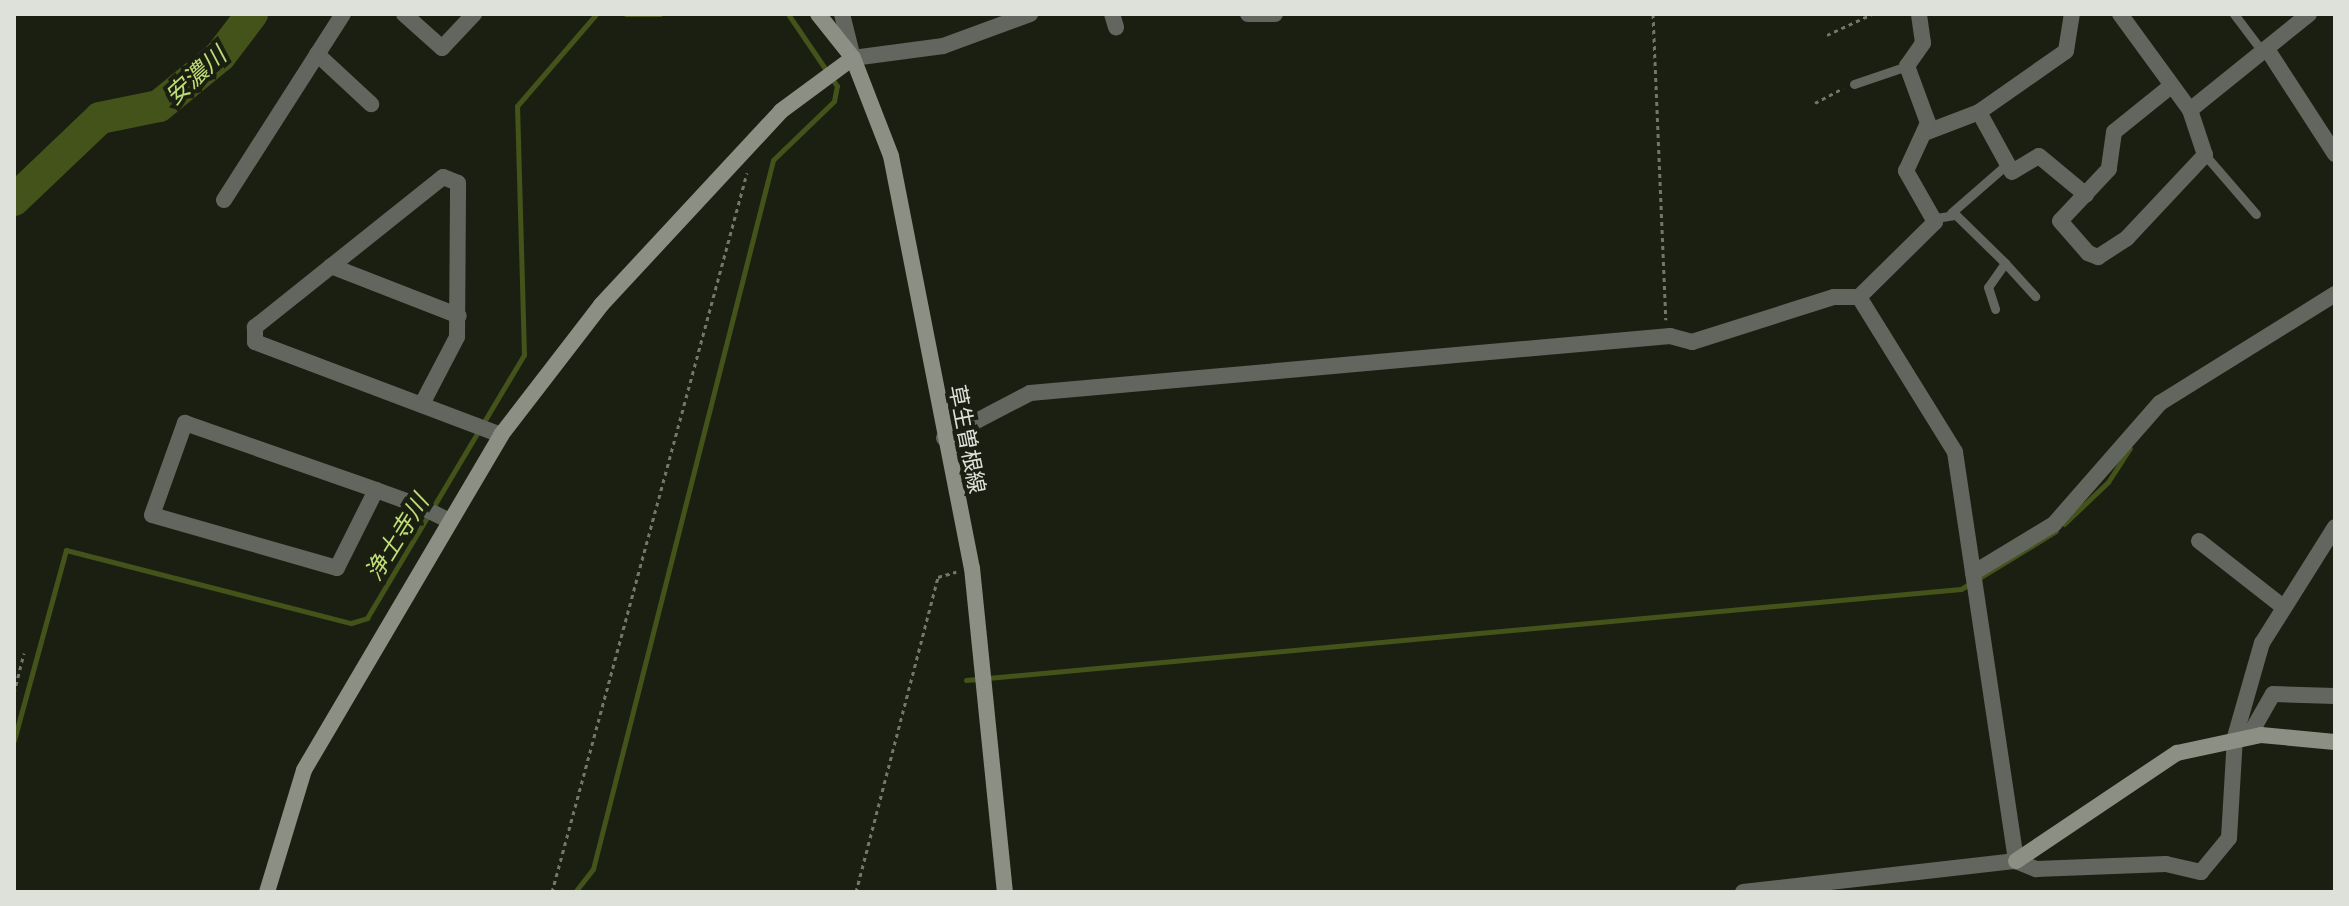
<!DOCTYPE html>
<meta charset="utf-8">
<style>
body{margin:0}
#map{position:relative;width:2349px;height:906px;overflow:hidden;background:#1b1f12;font-family:Barlow,"Noto Sans JP",sans-serif}
div>[style]{position:absolute}
[style*='--x']{left:calc(var(--x)*1px);top:calc(var(--y)*1px);width:calc(var(--w)*1px);rotate:calc(var(--a)*1deg)}
.stream>*{height:5px;margin:-2.5px;padding:0 2.5px;transform-origin:2.5px;border-radius:2.5px;background:#44531a}
.river>*{height:32px;margin:-16px;padding:0 16px;transform-origin:16px;border-radius:16px;background:#44531a}
.path>*{height:3px;margin-top:-1.5px;transform-origin:0;background:repeating-linear-gradient(90deg,#73766b 0 4px,transparent 0 8px)}
.lane>*{height:9px;margin:-4.5px;padding:0 4.5px;transform-origin:4.5px;border-radius:4.5px;background:#63655f}
.street>*{height:16px;margin:-8px;padding:0 8px;transform-origin:8px;border-radius:8px;background:#63655f}
.secondary>*{height:16px;margin:-8px;padding:0 8px;transform-origin:8px;border-radius:8px;background:#8b8f84}
span{translate:-50% -50%;white-space:nowrap;text-align:center;line-height:1.15;-webkit-text-stroke:8px #1b1f12;paint-order:stroke}
.street-label{font-size:22px;color:#dee1d9}
.water-label{font-size:24px;color:#bfdd76;font-style:italic}
.frame{position:absolute;inset:0;border:16px solid #dee1d9;pointer-events:none}
</style>
<div id="map">
<div class="stream">
<i style="--x:626;--y:14;--w:34;--a:0"></i>
<i style="--x:2064;--y:524;--w:61;--a:-43.7"></i>
<i style="--x:2108;--y:482;--w:40;--a:-57.1"></i>
<i style="--x:966;--y:680;--w:999;--a:-5.23"></i>
<i style="--x:1961;--y:589;--w:111;--a:-31.4"></i>
<i style="--x:14;--y:740;--w:197;--a:-74.7"></i>
<i style="--x:66;--y:550;--w:294;--a:14.4"></i>
<i style="--x:351;--y:623;--w:17;--a:-17"></i>
<i style="--x:367;--y:618;--w:306;--a:-59.2"></i>
<i style="--x:524;--y:355;--w:249;--a:-91.6"></i>
<i style="--x:517;--y:106;--w:121;--a:-49.3"></i>
<i style="--x:575;--y:892;--w:29;--a:-52"></i>
<i style="--x:593;--y:869;--w:731;--a:-75.75"></i>
<i style="--x:773;--y:160;--w:85;--a:-44"></i>
<i style="--x:834;--y:101;--w:15;--a:-79"></i>
<i style="--x:837;--y:86;--w:87;--a:-124.2"></i>
</div>
<div class="river">
<i style="--x:14;--y:200;--w:119;--a:-43.6"></i>
<i style="--x:100;--y:118;--w:60;--a:-11.5"></i>
<i style="--x:159;--y:106;--w:79;--a:-39.3"></i>
<i style="--x:220;--y:56;--w:53;--a:-52.7"></i>
</div>
<div class="path">
<i style="--x:1653;--y:14;--w:306;--a:87.6"></i>
<i style="--x:1827;--y:35;--w:50;--a:-25"></i>
<i style="--x:1815;--y:103;--w:32;--a:-28"></i>
<i style="--x:14;--y:693;--w:41;--a:-76"></i>
<i style="--x:552;--y:892;--w:745;--a:-74.83"></i>
<i style="--x:856;--y:892;--w:325;--a:-75.4"></i>
<i style="--x:938;--y:577;--w:19;--a:-16"></i>
</div>
<div class="lane">
<i style="--x:2234;--y:14;--w:46;--a:52.9"></i>
<i style="--x:1854;--y:84;--w:56;--a:-18.8"></i>
<i style="--x:2205;--y:155;--w:78;--a:49.2"></i>
<i style="--x:1951;--y:213;--w:73;--a:-41.1"></i>
<i style="--x:1936;--y:218;--w:20;--a:-9"></i>
<i style="--x:1956;--y:215;--w:69;--a:44.4"></i>
<i style="--x:2005;--y:263;--w:29;--a:125"></i>
<i style="--x:1988;--y:287;--w:23;--a:72"></i>
<i style="--x:2005;--y:263;--w:45;--a:47.7"></i>
</div>
<div class="street">
<i style="--x:404;--y:14;--w:51;--a:41.8"></i>
<i style="--x:442;--y:48;--w:47;--a:-46.7"></i>
<i style="--x:842;--y:14;--w:45;--a:76"></i>
<i style="--x:853;--y:58;--w:91;--a:-7.6"></i>
<i style="--x:943;--y:46;--w:93;--a:-20.2"></i>
<i style="--x:1112;--y:14;--w:14;--a:73"></i>
<i style="--x:1248;--y:14;--w:27;--a:0"></i>
<i style="--x:2120;--y:14;--w:119;--a:53.9"></i>
<i style="--x:2190;--y:110;--w:153;--a:-38.9"></i>
<i style="--x:2267;--y:49;--w:125;--a:57.1"></i>
<i style="--x:317;--y:54;--w:74;--a:42.8"></i>
<i style="--x:2171;--y:86;--w:73;--a:141.1"></i>
<i style="--x:2114;--y:132;--w:37;--a:98"></i>
<i style="--x:2109;--y:169;--w:71;--a:133.3"></i>
<i style="--x:2060;--y:221;--w:43;--a:48.8"></i>
<i style="--x:2088;--y:253;--w:11;--a:22"></i>
<i style="--x:2098;--y:257;--w:35;--a:-33"></i>
<i style="--x:2127;--y:238;--w:114;--a:-46.8"></i>
<i style="--x:2205;--y:155;--w:47;--a:-108.4"></i>
<i style="--x:1979;--y:112;--w:68;--a:61.2"></i>
<i style="--x:2012;--y:172;--w:31;--a:-31"></i>
<i style="--x:2039;--y:156;--w:61;--a:39.7"></i>
<i style="--x:1927;--y:132;--w:56;--a:-21"></i>
<i style="--x:1979;--y:112;--w:106;--a:-35"></i>
<i style="--x:2066;--y:51;--w:37;--a:-81"></i>
<i style="--x:224;--y:200;--w:221;--a:-57.4"></i>
<i style="--x:331;--y:266;--w:137;--a:21.3"></i>
<i style="--x:1859;--y:297;--w:107;--a:-44.6"></i>
<i style="--x:1935;--y:222;--w:59;--a:-119.6"></i>
<i style="--x:1906;--y:171;--w:53;--a:-65.4"></i>
<i style="--x:1928;--y:123;--w:61;--a:-110.2"></i>
<i style="--x:1907;--y:66;--w:28;--a:-55"></i>
<i style="--x:1923;--y:43;--w:29;--a:-98"></i>
<i style="--x:422;--y:404;--w:76;--a:-62.4"></i>
<i style="--x:457;--y:337;--w:154;--a:-89.6"></i>
<i style="--x:458;--y:183;--w:16;--a:-158"></i>
<i style="--x:443;--y:177;--w:241;--a:141.4"></i>
<i style="--x:255;--y:327;--w:15;--a:90"></i>
<i style="--x:255;--y:342;--w:263;--a:20.7"></i>
<i style="--x:944;--y:438;--w:97;--a:-27.6"></i>
<i style="--x:1030;--y:393;--w:643;--a:-5.09"></i>
<i style="--x:1670;--y:336;--w:23;--a:15"></i>
<i style="--x:1692;--y:342;--w:149;--a:-17.6"></i>
<i style="--x:1834;--y:297;--w:25;--a:0"></i>
<i style="--x:1859;--y:297;--w:182;--a:58.2"></i>
<i style="--x:1955;--y:452;--w:414;--a:81.5"></i>
<i style="--x:376;--y:490;--w:87;--a:116.6"></i>
<i style="--x:337;--y:568;--w:192;--a:-164"></i>
<i style="--x:152;--y:515;--w:98;--a:-70.3"></i>
<i style="--x:185;--y:423;--w:202;--a:19.3"></i>
<i style="--x:376;--y:490;--w:44;--a:20.1"></i>
<i style="--x:417;--y:505;--w:34;--a:26"></i>
<i style="--x:2199;--y:541;--w:105;--a:38.1"></i>
<i style="--x:1973;--y:573;--w:95;--a:-31.2"></i>
<i style="--x:2054;--y:524;--w:161;--a:-48.8"></i>
<i style="--x:2160;--y:403;--w:206;--a:-31.9"></i>
<i style="--x:2249;--y:736;--w:48;--a:-60.3"></i>
<i style="--x:2273;--y:694;--w:62;--a:1.8"></i>
<i style="--x:1743;--y:892;--w:275;--a:-6.5"></i>
<i style="--x:2016;--y:861;--w:22;--a:22"></i>
<i style="--x:2036;--y:869;--w:130;--a:-2.2"></i>
<i style="--x:2166;--y:864;--w:36;--a:13"></i>
<i style="--x:2201;--y:872;--w:44;--a:-50.5"></i>
<i style="--x:2229;--y:838;--w:101;--a:-86.6"></i>
<i style="--x:2235;--y:737;--w:98;--a:-74"></i>
<i style="--x:2262;--y:643;--w:137;--a:-57.8"></i>
</div>
<div class="secondary">
<i style="--x:818;--y:14;--w:56;--a:51.5"></i>
<i style="--x:853;--y:58;--w:105;--a:68.8"></i>
<i style="--x:891;--y:156;--w:420;--a:78.9"></i>
<i style="--x:972;--y:568;--w:326;--a:84.2"></i>
<i style="--x:2016;--y:861;--w:194;--a:-33.9"></i>
<i style="--x:2177;--y:753;--w:86;--a:-12.1"></i>
<i style="--x:2261;--y:735;--w:74;--a:5.4"></i>
<i style="--x:267;--y:892;--w:127;--a:-73.1"></i>
<i style="--x:304;--y:770;--w:389;--a:-59.5"></i>
<i style="--x:501;--y:435;--w:164;--a:-52.4"></i>
<i style="--x:601;--y:305;--w:265;--a:-47.1"></i>
<i style="--x:781;--y:111;--w:89;--a:-36.4"></i>
</div>
<div class="street-label">
<span style="left:968px;top:439px;rotate:79deg">草生曽根線</span>
</div>
<div class="water-label">
<span style="left:195px;top:75px;rotate:-42deg">安濃川</span>
<span style="left:396px;top:537px;rotate:-58deg">浄土寺川</span>
</div>
<div class="frame"></div>
</div>
